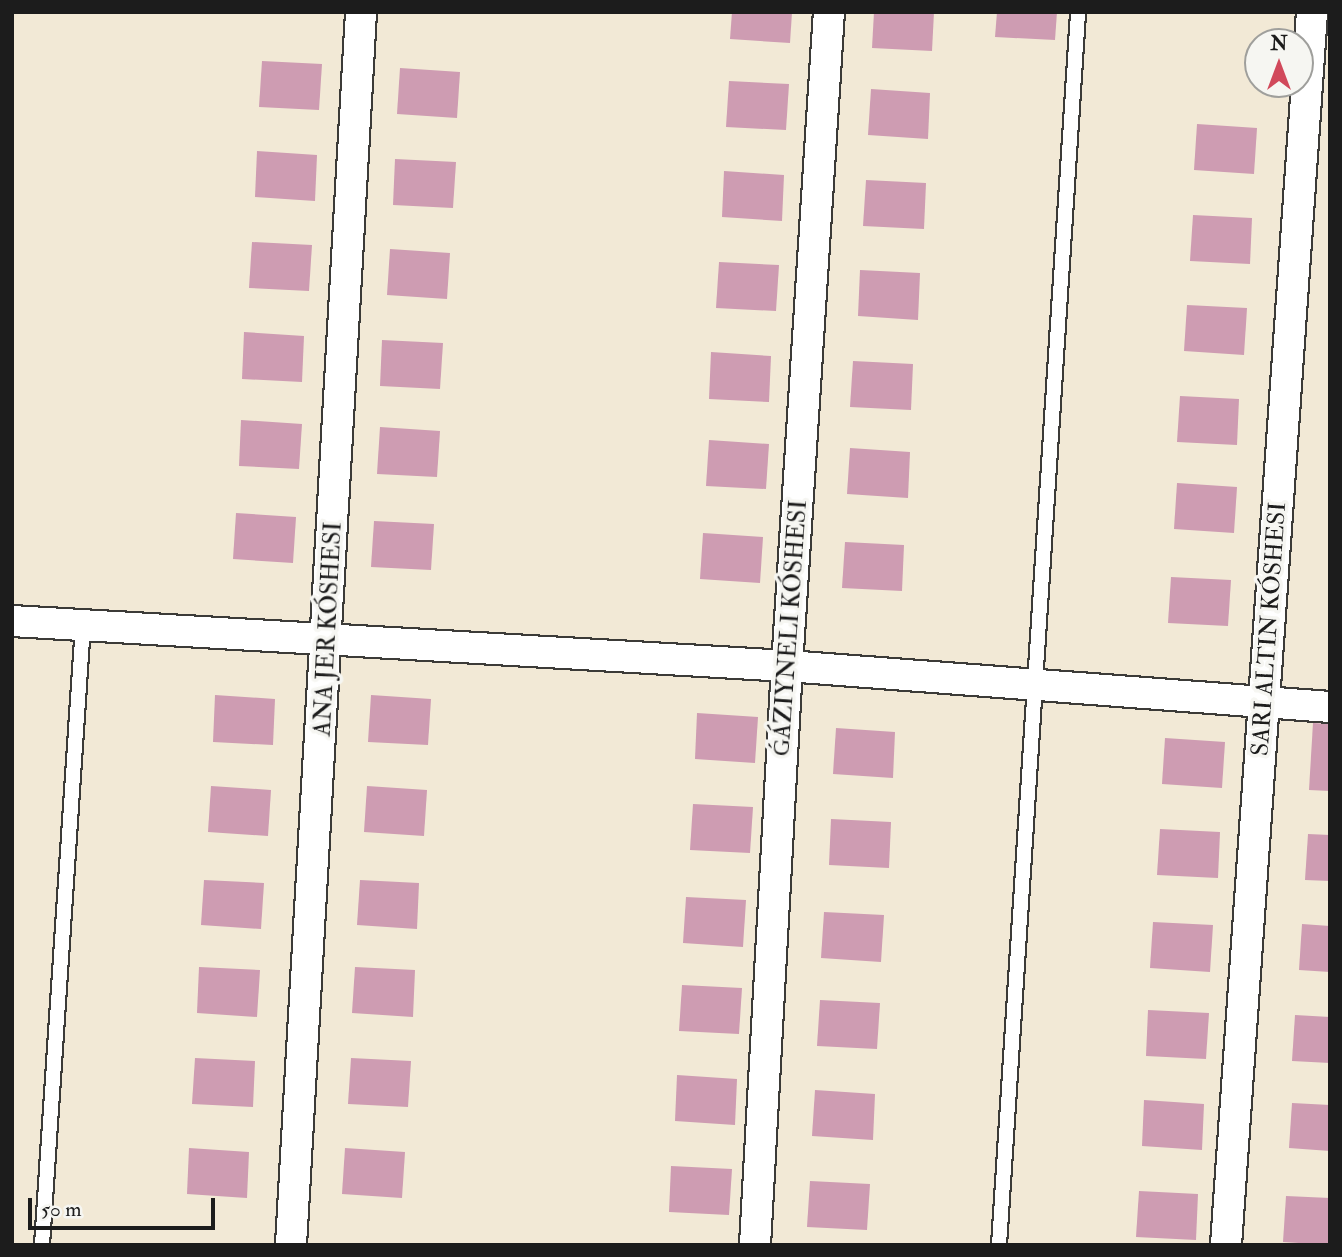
<!DOCTYPE html>
<meta charset="utf-8">
<style>
body{margin:0}
#map{position:relative;width:1342px;height:1257px;overflow:hidden;background:#f2e9d6;font-family:"IM FELL Double Pica",serif}
div>[style]{position:absolute}
[style*='--x']{left:calc(var(--x)*1px);top:calc(var(--y)*1px);width:calc(var(--w)*1px);rotate:calc(var(--a)*1deg)}
.building>*{inset:0;background:#ce9cb2}
.roads{filter:drop-shadow(2px 0 #3c3b38) drop-shadow(-2px 0 #3c3b38) drop-shadow(0 2px #3c3b38) drop-shadow(0 -2px #3c3b38)}
.service>*{height:14px;margin:-7px;padding:0 7px;transform-origin:7px;border-radius:7px;background:#fff}
.minor>*{height:30px;margin:-15px;padding:0 15px;transform-origin:15px;border-radius:15px;background:#fff}
span{translate:-50% -50%;white-space:nowrap;text-align:center;line-height:1.15;-webkit-text-stroke:7px #f6f6f2;paint-order:stroke}
.street-label{font-size:24px;color:#1c1c1c}
.frame{position:absolute;inset:0;border:14px solid #1c1c1c;pointer-events:none}
.north{position:absolute;left:1244px;top:28px;width:70px;height:70px;box-sizing:border-box;background:#f6f6f2;border:2px solid #9f9f9c;border-radius:50%;rotate:0deg;font-size:19px;font-weight:700;line-height:28px;text-align:center;color:#1c1c1c}
.north::after{content:'';display:block;margin:auto;width:24px;height:32px;background:#d1495b;clip-path:polygon(50% 0,100% 100%,50% 72%,0 100%)}
.scale{position:absolute;left:28px;top:1198px;width:187px;height:32px;box-sizing:border-box;border:4px solid #1c1c1c;border-top:0;padding-left:9px;font-size:21px;line-height:24px;white-space:nowrap;color:#1c1c1c;-webkit-text-stroke:5px #f6f6f2;paint-order:stroke}
</style>
<div id="map">
<div class="building">
<i style="clip-path:polygon(732px 12px,792px 12px,790px 43px,730px 39px)"></i>
<i style="clip-path:polygon(874px 12px,934px 12px,932px 51px,872px 48px)"></i>
<i style="clip-path:polygon(997px 12px,1057px 12px,1055px 40px,995px 37px)"></i>
<i style="clip-path:polygon(262px 61px,322px 64px,319px 110px,259px 107px)"></i>
<i style="clip-path:polygon(400px 68px,460px 72px,457px 118px,397px 114px)"></i>
<i style="clip-path:polygon(729px 81px,789px 84px,786px 130px,726px 127px)"></i>
<i style="clip-path:polygon(871px 89px,930px 93px,928px 139px,868px 135px)"></i>
<i style="clip-path:polygon(1197px 124px,1257px 128px,1254px 174px,1194px 170px)"></i>
<i style="clip-path:polygon(257px 151px,317px 155px,315px 201px,255px 197px)"></i>
<i style="clip-path:polygon(395px 159px,456px 162px,453px 208px,393px 205px)"></i>
<i style="clip-path:polygon(724px 171px,784px 175px,782px 221px,722px 217px)"></i>
<i style="clip-path:polygon(866px 180px,926px 183px,924px 229px,863px 226px)"></i>
<i style="clip-path:polygon(1193px 215px,1252px 218px,1250px 264px,1190px 261px)"></i>
<i style="clip-path:polygon(252px 242px,312px 245px,309px 291px,249px 288px)"></i>
<i style="clip-path:polygon(390px 249px,450px 253px,447px 299px,387px 295px)"></i>
<i style="clip-path:polygon(719px 262px,779px 265px,776px 311px,716px 308px)"></i>
<i style="clip-path:polygon(860px 270px,920px 273px,918px 320px,858px 316px)"></i>
<i style="clip-path:polygon(1187px 305px,1247px 308px,1244px 355px,1184px 351px)"></i>
<i style="clip-path:polygon(244px 332px,304px 336px,302px 382px,242px 379px)"></i>
<i style="clip-path:polygon(382px 340px,443px 343px,440px 389px,380px 386px)"></i>
<i style="clip-path:polygon(711px 352px,771px 356px,769px 402px,709px 399px)"></i>
<i style="clip-path:polygon(853px 361px,913px 364px,911px 410px,850px 407px)"></i>
<i style="clip-path:polygon(1180px 396px,1239px 399px,1237px 445px,1177px 442px)"></i>
<i style="clip-path:polygon(241px 420px,302px 424px,299px 469px,239px 466px)"></i>
<i style="clip-path:polygon(380px 427px,440px 431px,437px 477px,377px 474px)"></i>
<i style="clip-path:polygon(709px 440px,769px 444px,766px 489px,706px 486px)"></i>
<i style="clip-path:polygon(850px 448px,910px 452px,908px 498px,847px 494px)"></i>
<i style="clip-path:polygon(1177px 483px,1237px 487px,1234px 533px,1174px 529px)"></i>
<i style="clip-path:polygon(236px 513px,296px 517px,293px 563px,233px 559px)"></i>
<i style="clip-path:polygon(374px 521px,434px 524px,431px 570px,371px 567px)"></i>
<i style="clip-path:polygon(703px 533px,763px 537px,760px 583px,700px 579px)"></i>
<i style="clip-path:polygon(845px 542px,904px 545px,902px 591px,842px 588px)"></i>
<i style="clip-path:polygon(1171px 577px,1231px 580px,1228px 626px,1168px 623px)"></i>
<i style="clip-path:polygon(215px 695px,275px 699px,273px 745px,213px 742px)"></i>
<i style="clip-path:polygon(371px 695px,431px 699px,428px 745px,368px 742px)"></i>
<i style="clip-path:polygon(697px 713px,758px 717px,755px 763px,695px 759px)"></i>
<i style="clip-path:polygon(1313px 723px,1330px 724px,1330px 791px,1309px 790px)"></i>
<i style="clip-path:polygon(836px 728px,895px 732px,893px 778px,833px 774px)"></i>
<i style="clip-path:polygon(1165px 738px,1225px 742px,1222px 788px,1162px 784px)"></i>
<i style="clip-path:polygon(211px 786px,271px 790px,268px 836px,208px 832px)"></i>
<i style="clip-path:polygon(367px 786px,427px 790px,424px 836px,364px 832px)"></i>
<i style="clip-path:polygon(693px 804px,753px 807px,750px 853px,690px 850px)"></i>
<i style="clip-path:polygon(831px 819px,891px 822px,889px 868px,829px 865px)"></i>
<i style="clip-path:polygon(1160px 829px,1220px 832px,1218px 878px,1157px 875px)"></i>
<i style="clip-path:polygon(1308px 834px,1330px 835px,1330px 881px,1305px 880px)"></i>
<i style="clip-path:polygon(204px 880px,264px 883px,261px 929px,201px 925px)"></i>
<i style="clip-path:polygon(360px 880px,419px 883px,417px 929px,357px 925px)"></i>
<i style="clip-path:polygon(686px 897px,746px 900px,743px 947px,683px 943px)"></i>
<i style="clip-path:polygon(824px 912px,884px 915px,881px 962px,821px 958px)"></i>
<i style="clip-path:polygon(1153px 922px,1213px 925px,1210px 972px,1150px 968px)"></i>
<i style="clip-path:polygon(1302px 924px,1330px 926px,1330px 972px,1299px 970px)"></i>
<i style="clip-path:polygon(199px 967px,260px 970px,257px 1017px,197px 1013px)"></i>
<i style="clip-path:polygon(355px 967px,415px 970px,413px 1017px,352px 1013px)"></i>
<i style="clip-path:polygon(682px 985px,742px 988px,739px 1034px,679px 1031px)"></i>
<i style="clip-path:polygon(820px 1000px,880px 1003px,877px 1049px,817px 1046px)"></i>
<i style="clip-path:polygon(1148px 1010px,1209px 1013px,1206px 1059px,1146px 1056px)"></i>
<i style="clip-path:polygon(1295px 1015px,1330px 1017px,1330px 1063px,1292px 1061px)"></i>
<i style="clip-path:polygon(195px 1058px,255px 1061px,253px 1107px,192px 1104px)"></i>
<i style="clip-path:polygon(351px 1058px,411px 1061px,408px 1107px,348px 1104px)"></i>
<i style="clip-path:polygon(677px 1075px,737px 1079px,735px 1125px,675px 1121px)"></i>
<i style="clip-path:polygon(815px 1090px,875px 1094px,873px 1140px,812px 1136px)"></i>
<i style="clip-path:polygon(1144px 1100px,1204px 1104px,1202px 1150px,1142px 1146px)"></i>
<i style="clip-path:polygon(1292px 1103px,1330px 1105px,1330px 1151px,1289px 1148px)"></i>
<i style="clip-path:polygon(189px 1148px,249px 1152px,247px 1198px,187px 1194px)"></i>
<i style="clip-path:polygon(345px 1148px,405px 1152px,402px 1198px,342px 1194px)"></i>
<i style="clip-path:polygon(671px 1166px,732px 1169px,729px 1215px,669px 1212px)"></i>
<i style="clip-path:polygon(810px 1181px,870px 1184px,867px 1230px,807px 1227px)"></i>
<i style="clip-path:polygon(1139px 1191px,1198px 1194px,1196px 1240px,1136px 1237px)"></i>
<i style="clip-path:polygon(1286px 1196px,1330px 1198px,1330px 1245px,1283px 1242px)"></i>
</div>
<div class="roads">
<div class="service">
<i style="--x:42;--y:1245;--w:621;--a:-86.22"></i>
<i style="--x:999;--y:1245;--w:1236;--a:-86.33"></i>
</div>
<div class="minor">
<i style="--x:12;--y:621;--w:776;--a:3.32"></i>
<i style="--x:787;--y:666;--w:545;--a:4.32"></i>
<i style="--x:291;--y:1245;--w:1235;--a:-86.75"></i>
<i style="--x:755;--y:1245;--w:580;--a:-86.84"></i>
<i style="--x:787;--y:666;--w:655;--a:-86.33"></i>
<i style="--x:1226;--y:1245;--w:1236;--a:-86.01"></i>
</div>
</div>
<div class="street-label">
<span style="left:790px;top:628px;rotate:-86deg">ǴÁZIYNELI KÓSHESI</span>
<span style="left:328px;top:629px;rotate:-87deg">ANA JER KÓSHESI</span>
<span style="left:1269px;top:629px;rotate:-86deg">SARI ALTIN KÓSHESI</span>
</div>
<div class="frame"></div>
<div class="north">N</div>
<div class="scale">50 m</div>
</div>
